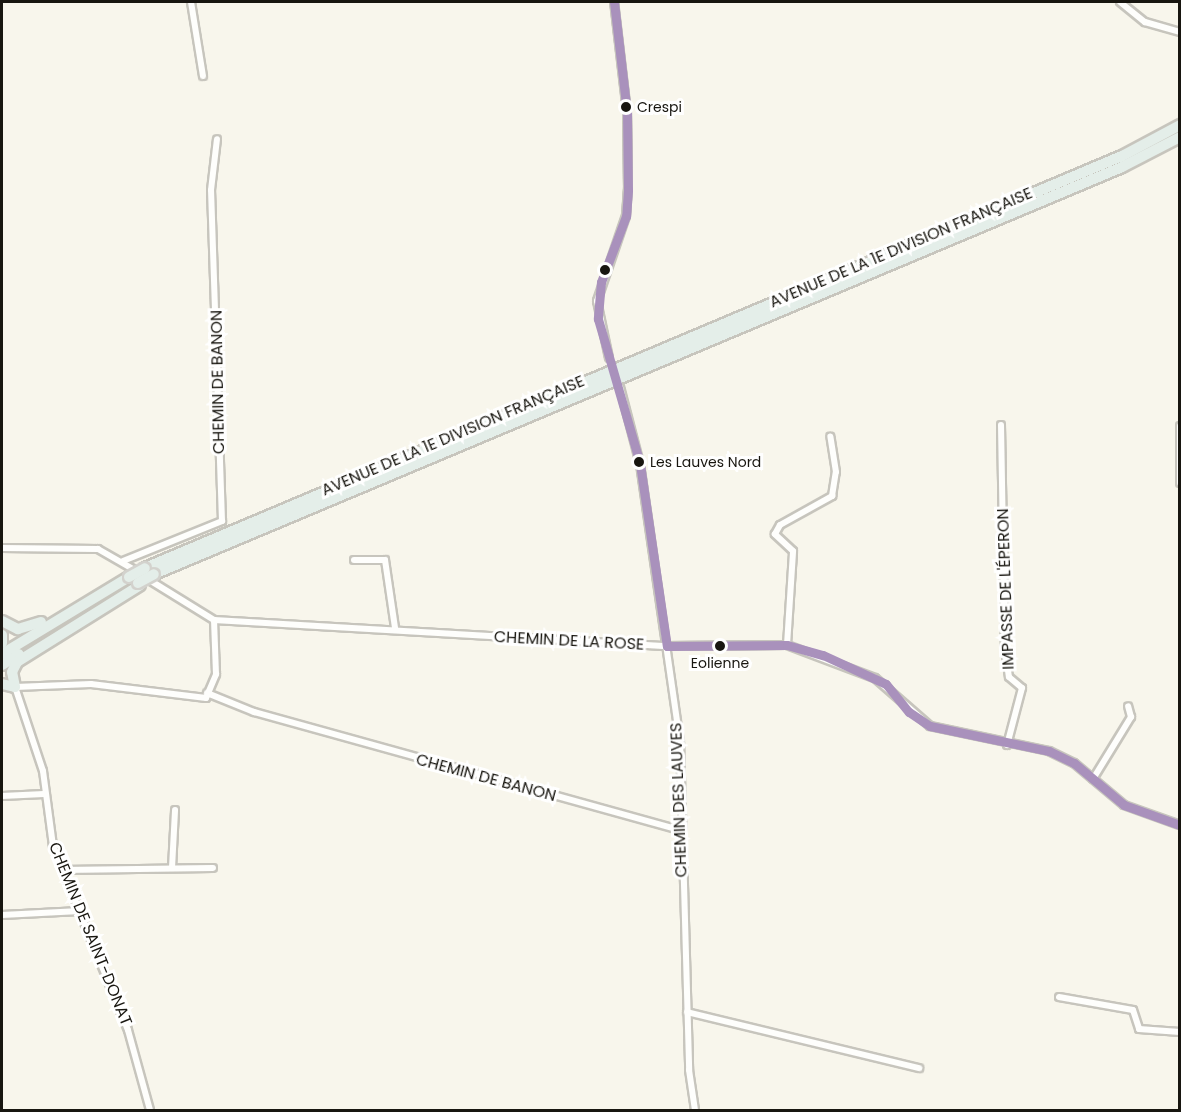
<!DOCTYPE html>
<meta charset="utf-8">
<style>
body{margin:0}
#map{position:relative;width:1181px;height:1112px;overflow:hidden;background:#f8f6ec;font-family:Poppins,sans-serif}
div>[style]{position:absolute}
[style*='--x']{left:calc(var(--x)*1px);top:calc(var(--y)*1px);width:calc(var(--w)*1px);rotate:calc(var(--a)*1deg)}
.minor-tunnel>*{height:6px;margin-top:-3px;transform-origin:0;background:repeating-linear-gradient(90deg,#d6d4cb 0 6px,transparent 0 9px)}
.roads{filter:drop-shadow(2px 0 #c7c5bd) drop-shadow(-2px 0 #c7c5bd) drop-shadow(0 2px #c7c5bd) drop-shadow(0 -2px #c7c5bd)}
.minor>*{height:6px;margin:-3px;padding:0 3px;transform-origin:3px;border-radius:3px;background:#fefefc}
.trunk>*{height:10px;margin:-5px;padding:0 5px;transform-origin:5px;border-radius:5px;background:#e4eee9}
.bridges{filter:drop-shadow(2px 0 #d3d2cd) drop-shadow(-2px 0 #d3d2cd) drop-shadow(0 2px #d3d2cd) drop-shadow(0 -2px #d3d2cd)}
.trunk-bridge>*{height:10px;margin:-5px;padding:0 5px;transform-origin:5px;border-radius:5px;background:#e4eee9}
.bus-1>*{height:9px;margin:-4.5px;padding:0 4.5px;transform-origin:4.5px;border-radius:4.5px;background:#a991bc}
.dots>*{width:16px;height:16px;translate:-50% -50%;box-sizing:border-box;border:3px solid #fff;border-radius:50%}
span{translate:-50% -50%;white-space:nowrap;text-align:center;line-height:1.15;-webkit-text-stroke:6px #fff;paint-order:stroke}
.bus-label{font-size:14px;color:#181610}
.left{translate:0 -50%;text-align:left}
.street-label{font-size:16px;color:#181610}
.frame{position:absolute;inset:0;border:3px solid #181610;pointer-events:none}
</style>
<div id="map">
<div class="minor-tunnel">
<i style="--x:609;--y:358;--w:31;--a:69"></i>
</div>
<div class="roads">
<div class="minor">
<i style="--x:191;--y:2;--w:75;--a:80.8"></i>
<i style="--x:1120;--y:2;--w:32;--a:39"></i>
<i style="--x:1145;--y:22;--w:36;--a:16"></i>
<i style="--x:609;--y:358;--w:58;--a:-101.9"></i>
<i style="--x:597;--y:301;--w:90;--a:-71.2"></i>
<i style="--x:626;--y:216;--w:26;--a:-86"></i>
<i style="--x:628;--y:190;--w:78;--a:-90.7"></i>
<i style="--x:627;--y:112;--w:111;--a:-96.7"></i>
<i style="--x:620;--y:387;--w:80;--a:75.4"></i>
<i style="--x:640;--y:464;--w:280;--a:81.8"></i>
<i style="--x:680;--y:741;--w:329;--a:88.4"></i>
<i style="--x:689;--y:1070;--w:40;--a:81.5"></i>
<i style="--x:1001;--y:425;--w:224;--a:89"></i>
<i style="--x:1005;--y:649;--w:28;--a:82"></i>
<i style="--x:1009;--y:677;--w:17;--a:40"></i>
<i style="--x:1022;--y:688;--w:59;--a:104.7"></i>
<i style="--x:1180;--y:426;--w:57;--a:90"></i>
<i style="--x:2;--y:548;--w:96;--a:0.6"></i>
<i style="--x:98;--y:549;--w:46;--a:29.9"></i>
<i style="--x:354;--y:560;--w:31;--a:0"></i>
<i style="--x:385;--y:560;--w:69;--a:81.6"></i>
<i style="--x:123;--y:561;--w:107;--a:-22"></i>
<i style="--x:222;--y:521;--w:331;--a:-91.9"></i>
<i style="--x:211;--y:190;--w:51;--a:-83.3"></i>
<i style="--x:146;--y:578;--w:80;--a:31.7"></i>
<i style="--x:214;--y:620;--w:454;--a:3.3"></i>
<i style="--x:667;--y:646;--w:120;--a:-0.5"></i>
<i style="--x:787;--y:645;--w:94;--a:20.6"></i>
<i style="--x:875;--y:678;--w:73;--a:41.1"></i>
<i style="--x:930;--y:726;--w:122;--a:11.9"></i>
<i style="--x:1049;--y:751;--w:28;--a:26"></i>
<i style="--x:1074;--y:763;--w:65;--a:40"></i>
<i style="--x:1124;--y:805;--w:59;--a:19.7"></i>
<i style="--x:787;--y:645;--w:94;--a:-86.3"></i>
<i style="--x:793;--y:551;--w:25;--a:-137"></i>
<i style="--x:775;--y:534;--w:10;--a:-61"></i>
<i style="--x:780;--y:525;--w:60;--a:-29.1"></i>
<i style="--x:832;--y:496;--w:24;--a:-81"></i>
<i style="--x:836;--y:472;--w:36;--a:-99"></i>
<i style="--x:207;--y:693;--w:51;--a:22"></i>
<i style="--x:254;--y:712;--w:442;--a:15.5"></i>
<i style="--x:1093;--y:779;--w:73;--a:-58.5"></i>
<i style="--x:1131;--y:717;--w:11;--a:-105"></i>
<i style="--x:2;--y:796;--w:42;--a:-2.7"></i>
<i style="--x:172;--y:868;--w:58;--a:-87"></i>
<i style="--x:63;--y:870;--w:150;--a:-0.8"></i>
<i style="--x:2;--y:915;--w:78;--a:-2.9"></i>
<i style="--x:1059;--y:997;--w:75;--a:10"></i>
<i style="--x:1133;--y:1010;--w:20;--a:72"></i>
<i style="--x:1139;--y:1029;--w:41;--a:4.2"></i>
<i style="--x:687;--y:1012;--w:239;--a:13.6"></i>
<i style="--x:150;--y:1110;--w:83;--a:-105.4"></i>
<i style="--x:128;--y:1030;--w:199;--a:-112.2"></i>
<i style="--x:53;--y:846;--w:76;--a:-97.6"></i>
<i style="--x:43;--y:771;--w:89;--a:-108.4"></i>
<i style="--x:15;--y:687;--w:76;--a:-2.3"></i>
<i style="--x:91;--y:684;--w:116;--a:6.9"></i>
<i style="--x:206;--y:698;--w:26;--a:-67"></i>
<i style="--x:216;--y:674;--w:54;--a:-92.1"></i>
</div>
<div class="trunk">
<i style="--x:145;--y:568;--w:1060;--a:-22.87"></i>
<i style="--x:1122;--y:156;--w:66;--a:-28.1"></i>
<i style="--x:154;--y:574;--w:1050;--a:-22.8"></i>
<i style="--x:1122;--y:167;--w:65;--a:-27.3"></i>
<i style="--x:2;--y:621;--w:18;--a:27"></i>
<i style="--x:18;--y:629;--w:24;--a:-17"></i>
<i style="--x:2;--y:635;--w:8;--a:90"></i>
<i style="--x:2;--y:654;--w:149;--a:-31.2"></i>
<i style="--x:2;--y:665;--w:20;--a:-33"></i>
<i style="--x:2;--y:684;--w:13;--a:13"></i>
<i style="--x:15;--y:687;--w:15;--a:-101"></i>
<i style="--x:12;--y:672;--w:11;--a:-63"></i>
<i style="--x:17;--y:662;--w:145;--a:-32"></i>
</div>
</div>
<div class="bridges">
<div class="trunk-bridge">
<i style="--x:129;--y:577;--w:18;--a:-29"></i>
<i style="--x:138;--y:583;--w:18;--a:-29"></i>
</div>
</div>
<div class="bus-1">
<i style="--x:614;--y:2;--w:111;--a:83.3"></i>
<i style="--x:627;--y:112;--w:78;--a:89.3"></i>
<i style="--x:628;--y:190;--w:26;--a:94"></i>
<i style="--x:626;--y:216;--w:71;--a:110.7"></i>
<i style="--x:601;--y:282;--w:37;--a:95"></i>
<i style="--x:598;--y:319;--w:151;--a:73.8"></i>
<i style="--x:640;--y:464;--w:184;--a:81.6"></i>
<i style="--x:667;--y:646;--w:120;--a:-0.5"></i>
<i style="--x:787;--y:645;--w:37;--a:16"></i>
<i style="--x:823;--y:655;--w:69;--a:24.7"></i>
<i style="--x:886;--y:684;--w:36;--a:51"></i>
<i style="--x:909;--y:712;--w:25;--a:34"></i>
<i style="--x:930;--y:726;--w:122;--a:11.9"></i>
<i style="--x:1049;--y:751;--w:28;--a:26"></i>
<i style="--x:1074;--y:763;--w:65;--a:40"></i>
<i style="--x:1124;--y:805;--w:59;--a:19.7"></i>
</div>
<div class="dots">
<i style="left:626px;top:107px;background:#181610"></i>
<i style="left:605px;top:270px;background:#181610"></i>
<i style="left:639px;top:462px;background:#181610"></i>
<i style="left:720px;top:646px;background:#181610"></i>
</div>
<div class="bus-label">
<span class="left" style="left:637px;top:107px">Crespi</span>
<span class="left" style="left:650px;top:462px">Les Lauves Nord</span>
<span style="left:720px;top:663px">Eolienne</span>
</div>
<div class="street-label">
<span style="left:901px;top:248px;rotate:-23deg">AVENUE DE LA 1E DIVISION FRANÇAISE</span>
<span style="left:218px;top:382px;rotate:-91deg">CHEMIN DE BANON</span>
<span style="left:453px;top:436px;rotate:-23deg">AVENUE DE LA 1E DIVISION FRANÇAISE</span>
<span style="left:1006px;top:589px;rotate:-92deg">IMPASSE DE L'ÉPERON</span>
<span style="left:569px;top:641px;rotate:3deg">CHEMIN DE LA ROSE</span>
<span style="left:486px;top:778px;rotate:15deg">CHEMIN DE BANON</span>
<span style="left:679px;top:800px;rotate:-92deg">CHEMIN DES LAUVES</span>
<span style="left:90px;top:934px;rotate:68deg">CHEMIN DE SAINT-DONAT</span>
</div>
<div class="frame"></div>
</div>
